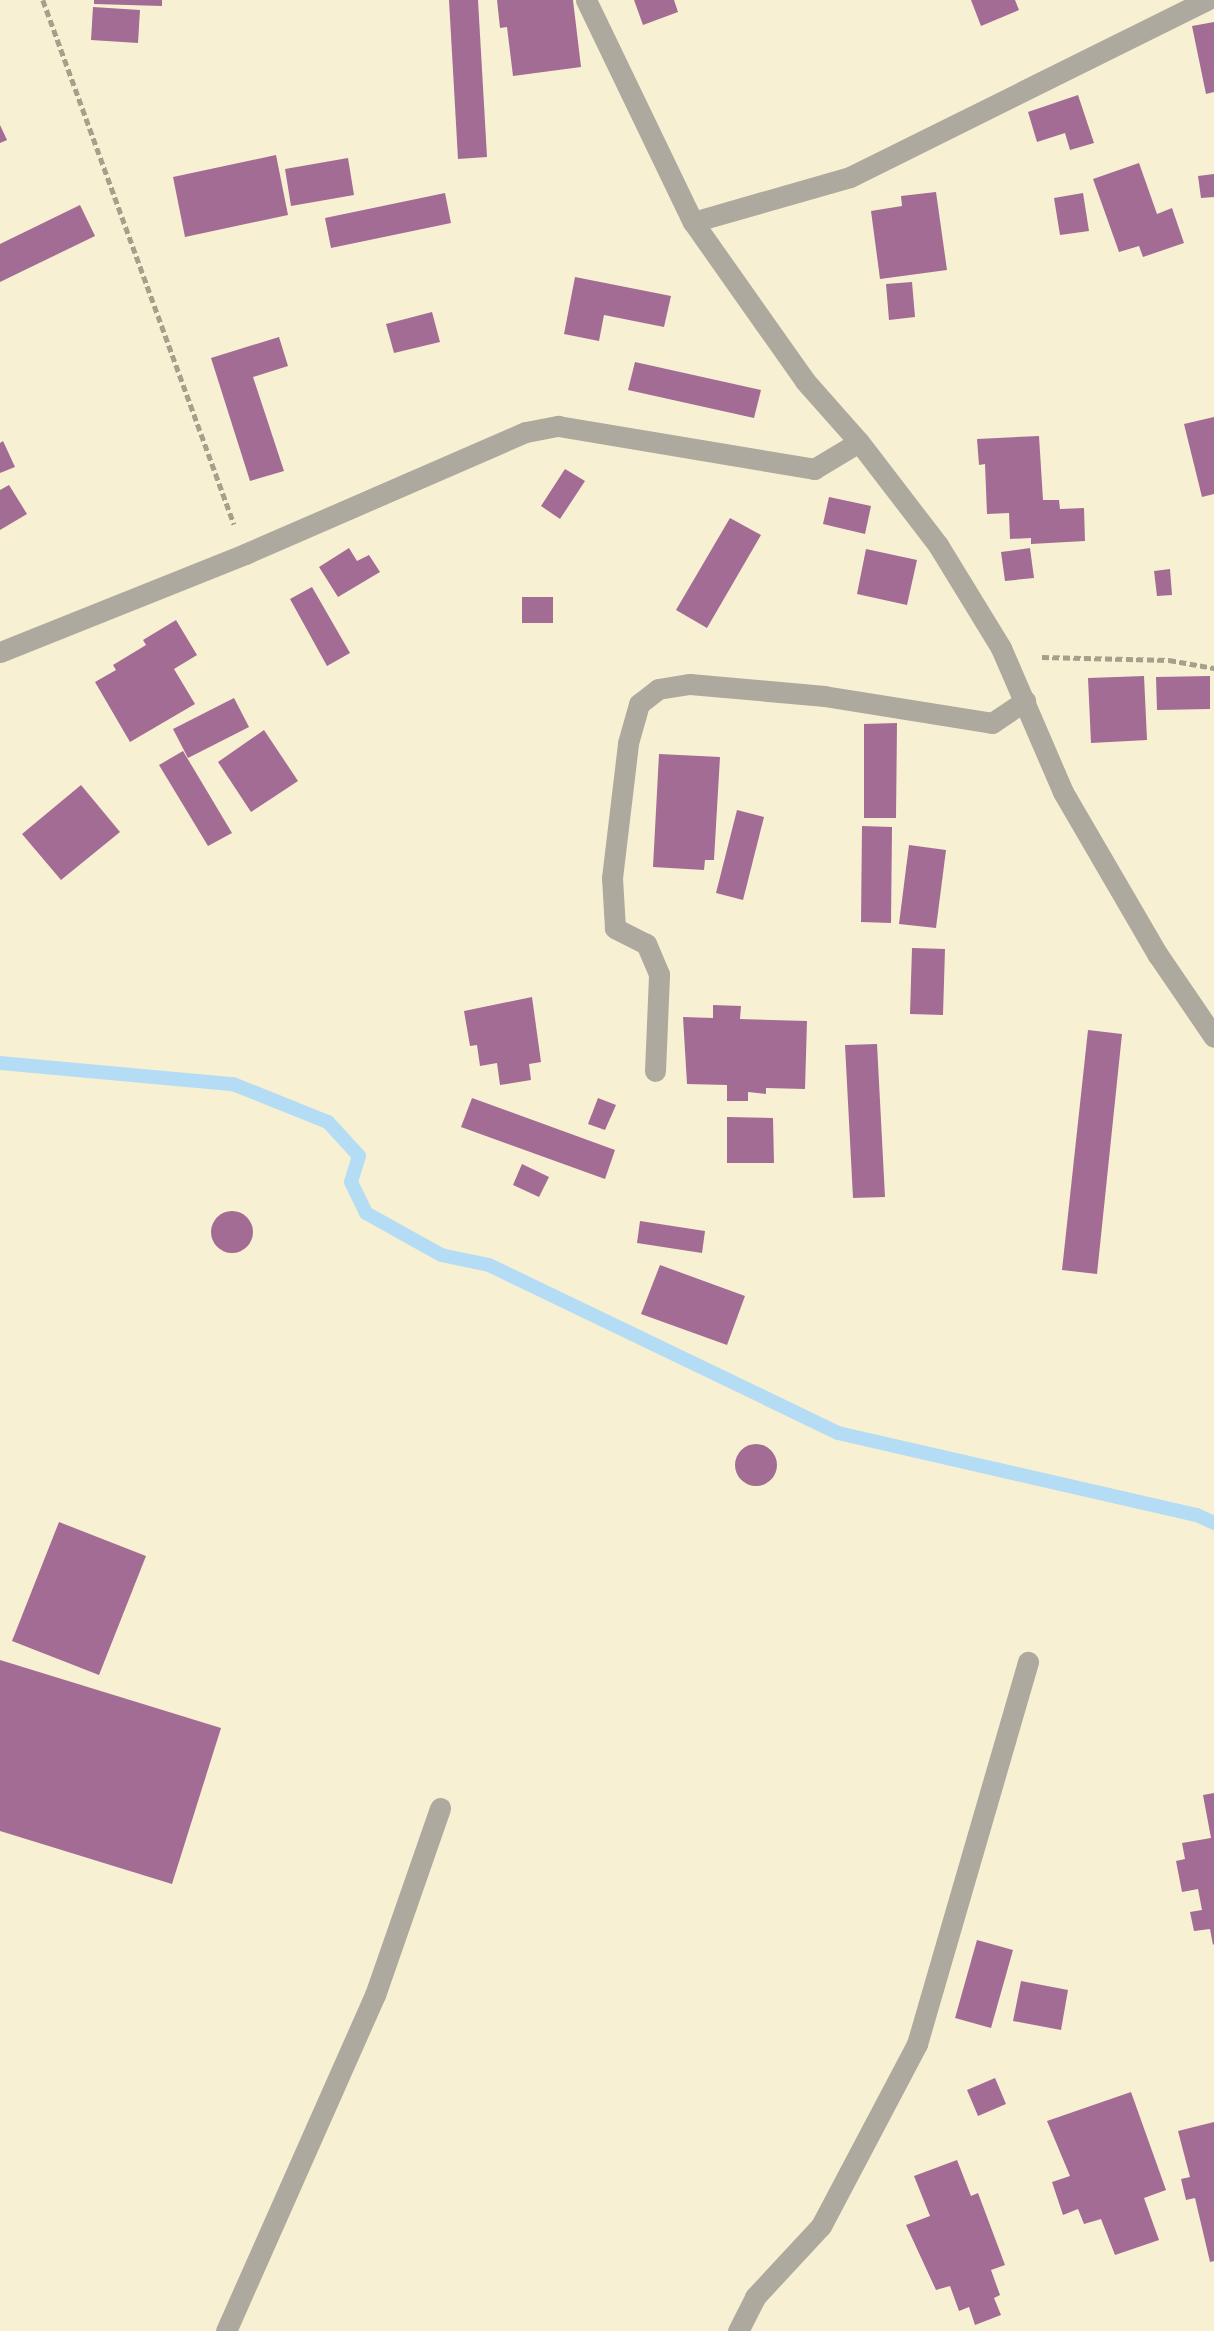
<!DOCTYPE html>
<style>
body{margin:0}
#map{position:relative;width:1214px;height:2331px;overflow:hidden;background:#f7f0d3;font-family:Arial,sans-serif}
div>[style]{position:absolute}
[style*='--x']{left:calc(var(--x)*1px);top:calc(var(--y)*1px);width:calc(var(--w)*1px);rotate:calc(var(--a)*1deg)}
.stream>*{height:14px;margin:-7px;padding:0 7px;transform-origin:7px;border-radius:7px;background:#b4ddf5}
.building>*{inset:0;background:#a36c95}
.round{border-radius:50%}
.path>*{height:4.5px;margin-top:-2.25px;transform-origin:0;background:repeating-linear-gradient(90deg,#a5a08a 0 7px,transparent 0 10.5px)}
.minor>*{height:21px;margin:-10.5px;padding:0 10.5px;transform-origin:10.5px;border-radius:10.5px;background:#aea99e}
span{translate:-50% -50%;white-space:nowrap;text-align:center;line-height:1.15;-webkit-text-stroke:7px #f7f0d3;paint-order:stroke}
</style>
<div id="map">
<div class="stream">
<i style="--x:0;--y:1063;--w:234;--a:5.2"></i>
<i style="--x:233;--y:1084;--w:102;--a:21.8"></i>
<i style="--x:328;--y:1122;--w:46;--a:47.6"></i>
<i style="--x:359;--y:1156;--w:27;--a:107"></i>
<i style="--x:351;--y:1182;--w:34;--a:64"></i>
<i style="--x:366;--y:1213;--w:86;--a:29.2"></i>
<i style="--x:441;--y:1255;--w:49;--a:11.8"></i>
<i style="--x:489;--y:1265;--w:387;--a:25.7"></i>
<i style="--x:838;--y:1433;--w:368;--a:12.9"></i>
<i style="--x:1197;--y:1515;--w:19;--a:25"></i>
</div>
<div class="building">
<i style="clip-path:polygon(94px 0,162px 0,162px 6px,94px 4px)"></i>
<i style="clip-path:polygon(449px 0,478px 0,487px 157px,458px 159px)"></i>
<i style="clip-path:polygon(497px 0,573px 0,581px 67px,513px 76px,507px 27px,500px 28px)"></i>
<i style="clip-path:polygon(634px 0,674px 0,678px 12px,643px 25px)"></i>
<i style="clip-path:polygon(971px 0,1015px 0,1019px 10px,981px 26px)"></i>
<i style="clip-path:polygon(93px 7px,140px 10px,138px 43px,91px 40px)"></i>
<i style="clip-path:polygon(1214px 22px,1214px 92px,1206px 94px,1192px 26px)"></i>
<i style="clip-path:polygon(1078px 95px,1094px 143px,1070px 150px,1065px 133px,1037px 142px,1028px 112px)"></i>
<i style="clip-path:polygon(0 125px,7px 140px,0 143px)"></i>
<i style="clip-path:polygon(276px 155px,288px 215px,185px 237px,173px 177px)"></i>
<i style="clip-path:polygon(348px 158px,354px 195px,291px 206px,285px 169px)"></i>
<i style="clip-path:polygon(1139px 163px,1157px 214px,1172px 208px,1184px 243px,1143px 257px,1139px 246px,1119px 252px,1093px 179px)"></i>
<i style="clip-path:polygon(1214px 174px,1214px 197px,1201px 198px,1198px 176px)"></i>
<i style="clip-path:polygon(936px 192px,947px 270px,880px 279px,871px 211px,902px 206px,901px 196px)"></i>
<i style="clip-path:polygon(445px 193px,451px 223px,331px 248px,325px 218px)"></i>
<i style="clip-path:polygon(1083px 193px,1089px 231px,1060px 235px,1054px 198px)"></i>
<i style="clip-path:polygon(80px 205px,95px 236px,0 282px,0 244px)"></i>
<i style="clip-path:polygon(575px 277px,671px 296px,664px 327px,604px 315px,599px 341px,564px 334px)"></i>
<i style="clip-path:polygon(912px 282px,915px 317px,889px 320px,886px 284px)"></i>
<i style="clip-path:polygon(432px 312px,440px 342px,394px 353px,386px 324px)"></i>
<i style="clip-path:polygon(279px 337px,288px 366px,253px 377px,284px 471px,250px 481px,211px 358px)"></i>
<i style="clip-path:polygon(635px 362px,761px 390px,754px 418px,628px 390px)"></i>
<i style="clip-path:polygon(1214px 417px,1214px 494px,1202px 497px,1184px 424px)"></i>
<i style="clip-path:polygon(1039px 436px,1043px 500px,1059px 500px,1060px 509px,1084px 508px,1085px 541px,1031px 544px,1031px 538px,1010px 539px,1009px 513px,987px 514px,985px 464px,979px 465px,977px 439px)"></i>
<i style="clip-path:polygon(3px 441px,15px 467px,0 473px,0 443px)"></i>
<i style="clip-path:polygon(565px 469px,585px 481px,560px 519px,541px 506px)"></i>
<i style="clip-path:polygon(9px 485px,27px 514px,0 530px,0 490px)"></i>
<i style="clip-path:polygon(829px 497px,871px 506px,865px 534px,823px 524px)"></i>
<i style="clip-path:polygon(730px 518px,761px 535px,707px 628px,676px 610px)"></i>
<i style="clip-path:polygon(349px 548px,357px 561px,369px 555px,380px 572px,338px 597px,319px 567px)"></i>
<i style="clip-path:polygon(1030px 548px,1034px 578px,1005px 581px,1001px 552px)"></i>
<i style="clip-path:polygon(866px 549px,917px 560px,907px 605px,857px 594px)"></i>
<i style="clip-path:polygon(1170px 569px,1172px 595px,1157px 596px,1154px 571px)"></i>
<i style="clip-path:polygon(312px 587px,350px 653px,327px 666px,290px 599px)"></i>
<i style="clip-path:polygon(522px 597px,553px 597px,553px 623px,522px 623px)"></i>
<i style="clip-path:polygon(176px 620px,197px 655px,174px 669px,195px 704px,130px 742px,95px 682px,116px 670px,113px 665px,146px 645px,143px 640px)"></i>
<i style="clip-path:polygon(1144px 676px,1147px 740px,1091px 743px,1088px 678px)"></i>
<i style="clip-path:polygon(1210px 676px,1210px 709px,1157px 710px,1156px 677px)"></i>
<i style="clip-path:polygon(234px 698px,249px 727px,188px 758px,173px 729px)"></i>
<i style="clip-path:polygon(897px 723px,896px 818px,864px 818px,864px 724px)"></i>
<i style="clip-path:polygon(264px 730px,298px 781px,251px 812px,218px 762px)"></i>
<i style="clip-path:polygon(183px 751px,232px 833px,208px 846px,159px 765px)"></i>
<i style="clip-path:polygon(659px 754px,720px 757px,714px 860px,705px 860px,704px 870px,653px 867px)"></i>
<i style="clip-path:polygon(81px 785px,120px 832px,61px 880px,22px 834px)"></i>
<i style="clip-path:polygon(737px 810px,764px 817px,743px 900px,716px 893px)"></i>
<i style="clip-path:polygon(862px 826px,892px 827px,891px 923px,861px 922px)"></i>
<i style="clip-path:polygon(909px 845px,946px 850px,936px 928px,899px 924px)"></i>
<i style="clip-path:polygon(912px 948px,945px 949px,943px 1015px,910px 1014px)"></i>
<i style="clip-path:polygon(532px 997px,541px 1062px,529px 1064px,531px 1080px,500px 1085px,497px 1063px,480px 1066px,477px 1045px,470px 1046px,464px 1011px)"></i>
<i style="clip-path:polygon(713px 1005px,741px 1006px,740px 1019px,807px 1021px,805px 1089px,766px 1088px,766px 1094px,748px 1092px,748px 1101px,727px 1101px,727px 1085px,687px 1084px,683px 1017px,713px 1018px)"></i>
<i style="clip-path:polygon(1088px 1030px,1122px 1034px,1097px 1274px,1062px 1270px)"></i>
<i style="clip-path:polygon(877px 1044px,885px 1197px,853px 1198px,845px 1045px)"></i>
<i style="clip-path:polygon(472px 1098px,615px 1150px,605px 1179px,461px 1127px)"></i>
<i style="clip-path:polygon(598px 1098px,616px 1105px,605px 1130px,588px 1124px)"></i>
<i style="clip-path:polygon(727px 1117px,773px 1118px,774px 1163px,727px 1163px)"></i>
<i style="clip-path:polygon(522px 1164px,549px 1177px,539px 1197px,513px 1185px)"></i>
<i class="round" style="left:211px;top:1211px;width:42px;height:42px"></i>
<i style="clip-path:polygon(640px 1221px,705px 1231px,702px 1253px,637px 1243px)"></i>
<i style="clip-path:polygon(660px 1265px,745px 1296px,727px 1345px,641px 1314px)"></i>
<i class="round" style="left:735px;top:1444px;width:42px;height:42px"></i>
<i style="clip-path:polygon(59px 1522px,146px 1556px,99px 1675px,12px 1641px)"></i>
<i style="clip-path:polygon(0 1660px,221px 1728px,172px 1884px,0 1831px)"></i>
<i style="clip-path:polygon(1214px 1793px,1214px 1944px,1213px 1945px,1210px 1929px,1194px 1931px,1190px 1912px,1202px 1910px,1198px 1889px,1182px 1892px,1176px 1861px,1185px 1859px,1182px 1843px,1211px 1838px,1203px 1795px)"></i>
<i style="clip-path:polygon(977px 1940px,1013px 1950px,991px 2028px,955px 2018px)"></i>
<i style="clip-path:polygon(1021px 1981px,1068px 1990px,1061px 2030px,1013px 2021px)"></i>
<i style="clip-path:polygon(995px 2078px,1006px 2104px,978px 2116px,967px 2090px)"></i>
<i style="clip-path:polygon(1131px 2092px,1166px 2190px,1144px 2198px,1159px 2240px,1115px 2255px,1101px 2219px,1084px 2224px,1078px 2209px,1063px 2215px,1052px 2182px,1070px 2176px,1047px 2121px)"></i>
<i style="clip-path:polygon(1214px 2122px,1214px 2261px,1210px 2262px,1195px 2198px,1186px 2200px,1181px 2179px,1190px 2177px,1178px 2131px)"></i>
<i style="clip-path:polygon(957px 2160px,971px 2196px,978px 2193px,1005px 2265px,991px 2270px,1000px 2295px,994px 2298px,1001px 2315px,975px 2325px,969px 2307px,959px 2311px,950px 2286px,936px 2290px,906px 2225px,930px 2216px,914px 2176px)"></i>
</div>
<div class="path">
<i style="--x:43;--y:0;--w:558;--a:69.97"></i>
<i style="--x:1042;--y:657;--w:127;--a:1.4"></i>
<i style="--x:1169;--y:660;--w:46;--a:10.1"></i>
</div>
<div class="minor">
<i style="--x:586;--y:0;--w:246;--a:64.3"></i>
<i style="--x:693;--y:222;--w:194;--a:54.8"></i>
<i style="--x:805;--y:381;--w:81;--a:48.5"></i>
<i style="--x:859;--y:442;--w:130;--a:52.5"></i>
<i style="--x:938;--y:545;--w:121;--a:58.5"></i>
<i style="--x:1001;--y:648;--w:157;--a:66.7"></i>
<i style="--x:1063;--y:792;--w:189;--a:59.8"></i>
<i style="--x:1158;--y:955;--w:99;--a:55.7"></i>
<i style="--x:693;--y:222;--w:163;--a:-16"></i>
<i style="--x:850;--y:177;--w:398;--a:-26.4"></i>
<i style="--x:0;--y:652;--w:264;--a:-21.8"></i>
<i style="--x:245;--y:554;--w:306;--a:-23.5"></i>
<i style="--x:526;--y:432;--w:33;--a:-11"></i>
<i style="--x:558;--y:426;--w:260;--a:9.5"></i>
<i style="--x:814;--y:469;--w:52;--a:-31"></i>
<i style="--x:655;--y:1071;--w:97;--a:-87.6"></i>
<i style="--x:659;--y:974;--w:33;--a:-113"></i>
<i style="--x:646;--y:944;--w:35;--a:-153"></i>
<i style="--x:615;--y:928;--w:50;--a:-93.4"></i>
<i style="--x:612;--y:878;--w:136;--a:-83.2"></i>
<i style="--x:628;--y:743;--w:41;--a:-74.2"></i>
<i style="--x:639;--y:704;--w:24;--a:-38"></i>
<i style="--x:658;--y:689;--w:32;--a:-9"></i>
<i style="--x:690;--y:684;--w:135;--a:5.1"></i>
<i style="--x:824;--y:696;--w:170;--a:9.1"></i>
<i style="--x:992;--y:723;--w:40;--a:-34"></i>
<i style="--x:226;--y:2331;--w:368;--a:-66.1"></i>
<i style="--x:375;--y:1995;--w:198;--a:-70.8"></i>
<i style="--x:738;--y:2331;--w:38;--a:-63"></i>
<i style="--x:755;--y:2297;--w:97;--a:-47.1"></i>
<i style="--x:821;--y:2226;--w:206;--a:-62.2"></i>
<i style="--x:917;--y:2044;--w:398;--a:-73.8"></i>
</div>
</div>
